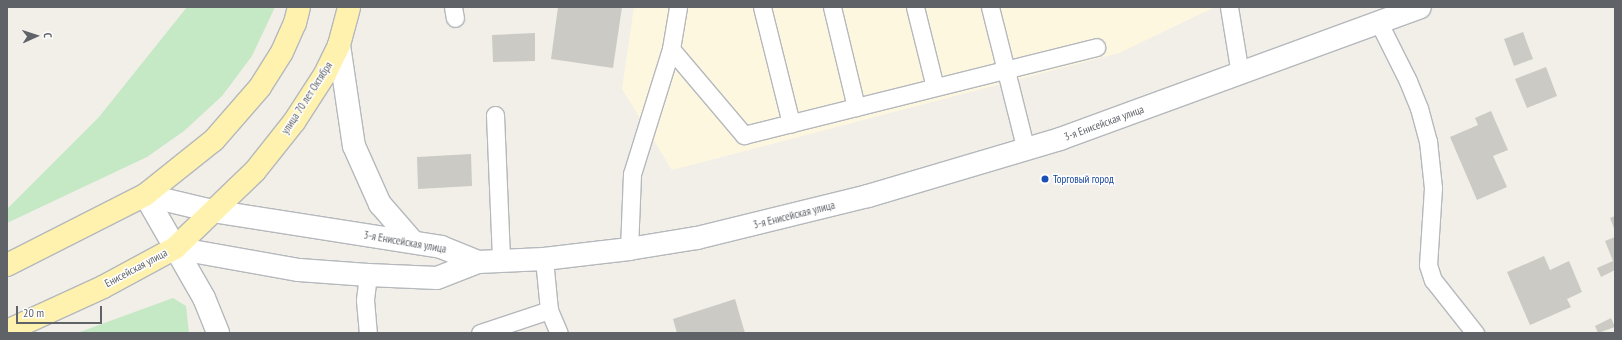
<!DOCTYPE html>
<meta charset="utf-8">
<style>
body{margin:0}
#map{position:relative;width:1622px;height:340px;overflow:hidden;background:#f1efe8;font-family:"PT Sans Narrow",sans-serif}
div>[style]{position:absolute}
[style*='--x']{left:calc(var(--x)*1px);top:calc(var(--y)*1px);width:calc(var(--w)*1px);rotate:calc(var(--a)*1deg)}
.commercial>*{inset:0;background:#fef7e0}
.green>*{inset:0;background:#c5e8c5}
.building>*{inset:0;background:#cccac5}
.roads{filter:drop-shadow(1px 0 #b5b8bc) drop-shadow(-1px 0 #b5b8bc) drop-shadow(0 1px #b5b8bc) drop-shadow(0 -1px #b5b8bc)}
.lane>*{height:17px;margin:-8.5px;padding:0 8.5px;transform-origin:8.5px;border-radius:8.5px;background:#fff}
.street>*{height:22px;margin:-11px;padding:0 11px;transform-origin:11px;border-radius:11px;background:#fff}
.secondary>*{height:22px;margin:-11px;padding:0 11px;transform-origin:11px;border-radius:11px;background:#fff}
.primary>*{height:22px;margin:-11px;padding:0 11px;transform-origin:11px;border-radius:11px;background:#fff2af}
.dots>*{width:11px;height:11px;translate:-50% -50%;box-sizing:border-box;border:2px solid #fff;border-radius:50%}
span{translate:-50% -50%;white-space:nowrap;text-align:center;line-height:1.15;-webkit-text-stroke:3px #fff;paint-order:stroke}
.street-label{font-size:11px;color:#5f6368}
.transit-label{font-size:11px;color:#164399}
.left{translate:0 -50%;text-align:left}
.frame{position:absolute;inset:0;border:8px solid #5f6368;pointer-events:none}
.north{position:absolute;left:16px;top:16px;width:40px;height:40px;-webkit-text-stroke:3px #fff;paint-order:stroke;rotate:87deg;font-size:11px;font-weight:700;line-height:16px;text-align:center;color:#5f6368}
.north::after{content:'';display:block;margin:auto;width:14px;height:18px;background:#5f6368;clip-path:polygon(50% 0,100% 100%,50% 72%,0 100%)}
.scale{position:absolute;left:16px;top:306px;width:86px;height:18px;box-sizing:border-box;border:2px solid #5f6368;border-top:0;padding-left:5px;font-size:12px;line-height:14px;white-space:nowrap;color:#5f6368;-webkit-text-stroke:3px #fff;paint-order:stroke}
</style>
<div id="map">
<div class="commercial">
<i style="clip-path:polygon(634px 7px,1215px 7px,1119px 53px,672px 170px,622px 89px)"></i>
</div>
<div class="green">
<i style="clip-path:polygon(187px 7px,275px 7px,252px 56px,222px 96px,184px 131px,147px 157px,7px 223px,7px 209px,99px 117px)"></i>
<i style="clip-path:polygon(173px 298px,186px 306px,189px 333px,77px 333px)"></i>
</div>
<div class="building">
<i style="clip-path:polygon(558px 7px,622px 7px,613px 68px,551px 59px)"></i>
<i style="clip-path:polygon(1523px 32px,1533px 59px,1514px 66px,1504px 39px)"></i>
<i style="clip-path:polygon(535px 33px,535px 61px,493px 62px,492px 35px)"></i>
<i style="clip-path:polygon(1546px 67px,1557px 96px,1527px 108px,1515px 79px)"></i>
<i style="clip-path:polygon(1491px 111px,1508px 150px,1493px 156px,1507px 187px,1477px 200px,1450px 137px,1478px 125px,1475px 118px)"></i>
<i style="clip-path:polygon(471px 154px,472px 186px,418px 189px,417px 157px)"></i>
<i style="clip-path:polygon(1615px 216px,1615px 231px,1610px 218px)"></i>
<i style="clip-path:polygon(1615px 237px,1615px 270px,1601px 277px,1597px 268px,1613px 261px,1605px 241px)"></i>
<i style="clip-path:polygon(1544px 256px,1550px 270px,1569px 261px,1582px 292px,1567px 299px,1571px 307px,1530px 325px,1507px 272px)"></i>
<i style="clip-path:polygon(735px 299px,745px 333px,677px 333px,673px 319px)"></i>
<i style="clip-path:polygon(1611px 318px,1615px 327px,1598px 333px,1595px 326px)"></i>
</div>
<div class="roads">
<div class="lane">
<i style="--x:453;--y:7;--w:11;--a:80"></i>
<i style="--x:762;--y:7;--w:120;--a:76"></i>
<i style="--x:832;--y:7;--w:103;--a:76.5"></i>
<i style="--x:915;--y:7;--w:82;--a:76"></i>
<i style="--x:990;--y:7;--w:147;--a:75.9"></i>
<i style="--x:1229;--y:7;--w:68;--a:80.7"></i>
<i style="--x:1378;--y:21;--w:67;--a:63.4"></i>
<i style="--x:1408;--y:81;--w:29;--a:68"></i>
<i style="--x:1419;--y:108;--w:34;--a:75"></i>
<i style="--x:1428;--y:141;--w:47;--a:83.9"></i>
<i style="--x:1433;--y:188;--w:77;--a:93.7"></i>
<i style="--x:1428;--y:265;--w:16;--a:72"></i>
<i style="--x:1433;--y:280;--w:68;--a:51.6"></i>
<i style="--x:671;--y:49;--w:113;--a:49.7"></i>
<i style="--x:744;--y:135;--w:363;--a:-14"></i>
<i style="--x:495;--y:115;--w:146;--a:87.6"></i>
<i style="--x:629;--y:249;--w:75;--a:-87.7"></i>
<i style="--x:632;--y:174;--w:131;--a:-72.7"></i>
<i style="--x:671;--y:49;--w:43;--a:-80.5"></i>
<i style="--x:544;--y:259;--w:51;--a:84.4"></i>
<i style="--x:549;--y:310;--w:25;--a:67"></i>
<i style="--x:368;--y:275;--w:25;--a:97"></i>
<i style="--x:365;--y:300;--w:33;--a:85"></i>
<i style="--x:480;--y:333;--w:73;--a:-18.4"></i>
</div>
<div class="street">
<i style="--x:145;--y:195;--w:119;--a:60.2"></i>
<i style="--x:204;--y:298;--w:38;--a:68"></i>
</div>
<div class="secondary">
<i style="--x:339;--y:45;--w:102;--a:81.6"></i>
<i style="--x:354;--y:146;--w:64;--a:65.9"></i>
<i style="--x:380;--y:204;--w:50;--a:49"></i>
<i style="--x:145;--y:195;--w:69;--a:13.4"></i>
<i style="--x:212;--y:211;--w:232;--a:8.9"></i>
<i style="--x:441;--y:247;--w:40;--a:22"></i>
<i style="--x:478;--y:262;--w:66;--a:-2.6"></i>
<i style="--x:544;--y:259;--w:86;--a:-6.7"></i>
<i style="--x:629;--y:249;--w:69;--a:-9.2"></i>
<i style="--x:697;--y:238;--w:176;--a:-13.8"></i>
<i style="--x:868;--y:196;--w:200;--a:-16.5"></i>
<i style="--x:1060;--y:139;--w:383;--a:-20.1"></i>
<i style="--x:175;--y:248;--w:126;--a:10.1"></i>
<i style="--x:299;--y:270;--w:69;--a:4.1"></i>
<i style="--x:368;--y:275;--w:69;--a:2.5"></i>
<i style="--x:437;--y:278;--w:44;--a:-21.3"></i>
</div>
<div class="primary">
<i style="--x:7;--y:265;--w:155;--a:-26.9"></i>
<i style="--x:145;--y:195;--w:88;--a:-38.6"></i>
<i style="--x:214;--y:140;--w:70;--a:-49"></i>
<i style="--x:260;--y:87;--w:41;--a:-57.8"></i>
<i style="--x:282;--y:52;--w:32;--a:-66"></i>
<i style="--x:295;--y:23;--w:16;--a:-76"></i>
<i style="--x:7;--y:331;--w:106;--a:-24.6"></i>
<i style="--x:103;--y:287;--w:82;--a:-28.4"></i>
<i style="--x:175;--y:248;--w:111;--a:-43.9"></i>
<i style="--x:255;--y:171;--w:63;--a:-51.5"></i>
<i style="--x:294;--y:122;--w:57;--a:-57.1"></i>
<i style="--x:325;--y:74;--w:32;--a:-64"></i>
<i style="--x:339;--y:45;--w:39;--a:-75"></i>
</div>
</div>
<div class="dots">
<i style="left:1045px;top:179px;background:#1a4fb4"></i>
</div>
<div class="street-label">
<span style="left:307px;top:98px;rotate:-57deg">улица 70 лет Октября</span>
<span style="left:1104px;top:123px;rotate:-20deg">3-я Енисейская улица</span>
<span style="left:794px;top:215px;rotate:-14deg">3-я Енисейская улица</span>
<span style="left:405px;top:242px;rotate:10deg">3-я Енисейская улица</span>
<span style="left:136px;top:268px;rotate:-28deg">Енисейская улица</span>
</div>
<div class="transit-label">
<span class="left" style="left:1053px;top:179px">Торговый город</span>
</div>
<div class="frame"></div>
<div class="north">С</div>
<div class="scale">20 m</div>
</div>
